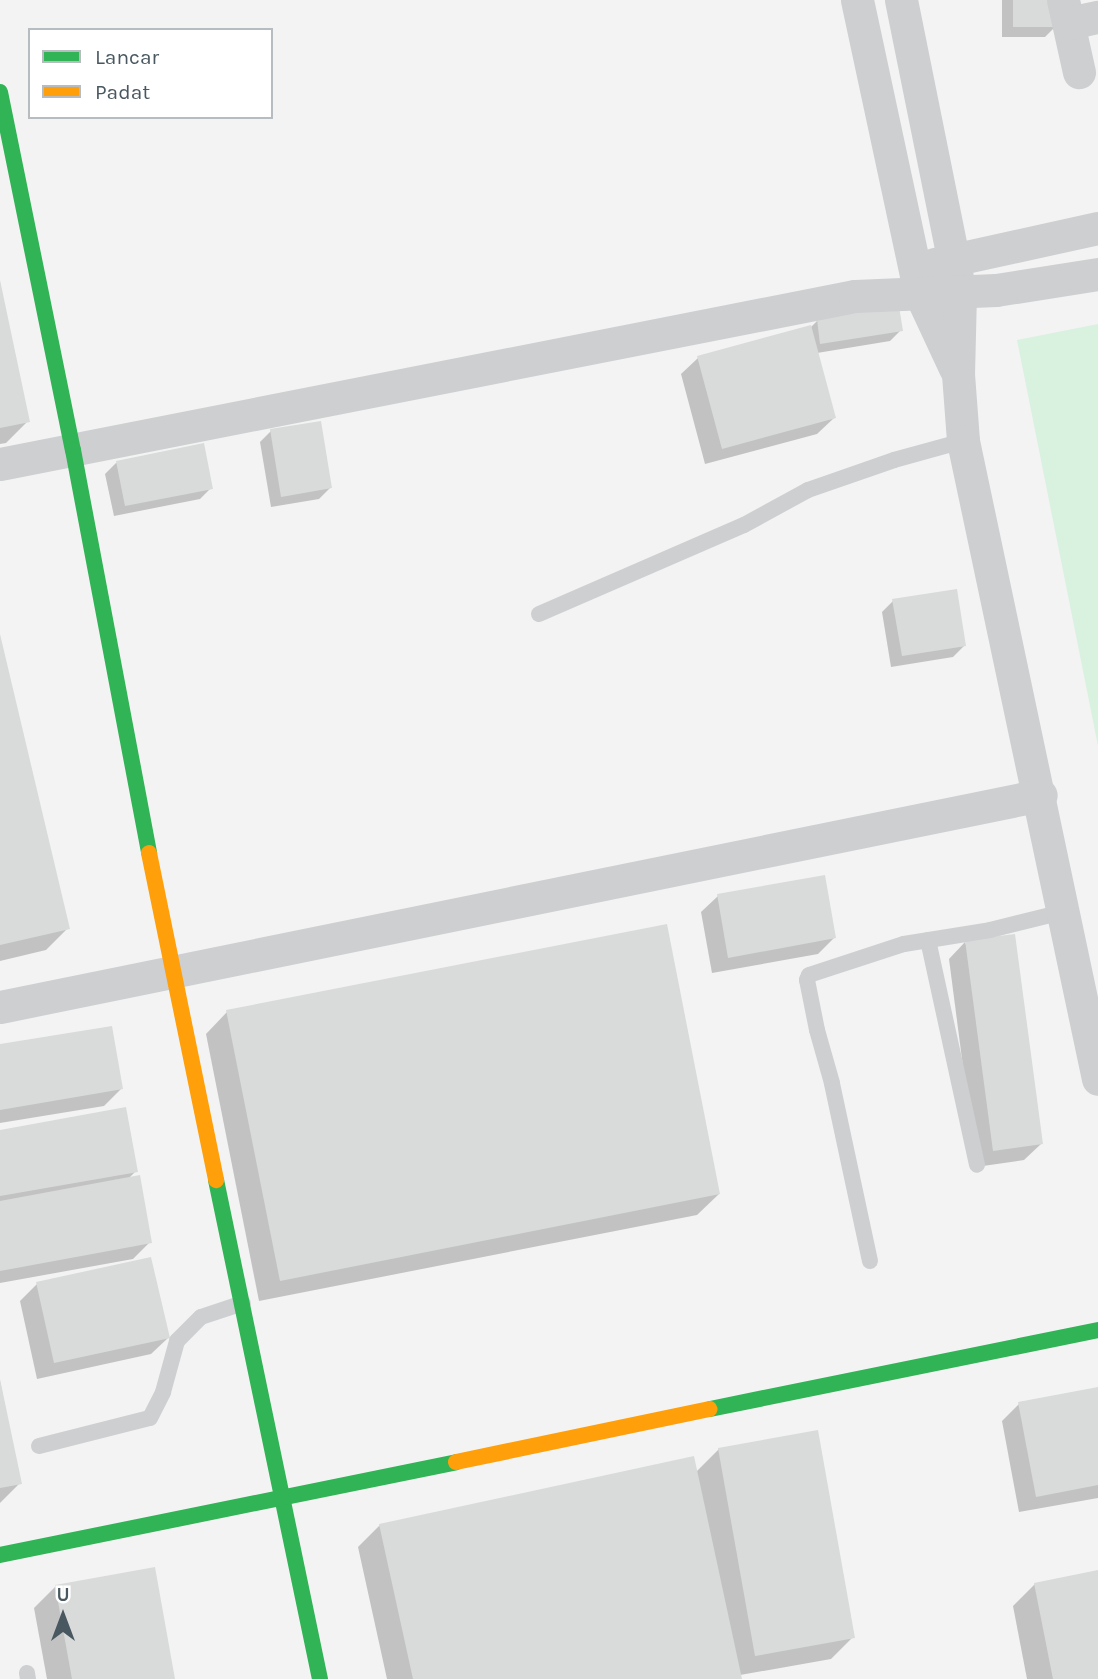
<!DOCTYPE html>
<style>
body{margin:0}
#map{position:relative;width:1098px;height:1679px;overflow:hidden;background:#f3f3f3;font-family:Karla,sans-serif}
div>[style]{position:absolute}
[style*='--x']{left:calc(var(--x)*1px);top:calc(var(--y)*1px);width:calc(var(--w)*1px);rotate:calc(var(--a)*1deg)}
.green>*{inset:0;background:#d8f2df}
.shadow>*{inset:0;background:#0003}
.building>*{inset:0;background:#d9dbdb}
.lane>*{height:16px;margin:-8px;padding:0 8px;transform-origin:8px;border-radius:8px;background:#cdcfd1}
.street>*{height:33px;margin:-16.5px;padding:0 16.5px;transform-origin:16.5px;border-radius:16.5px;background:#cdcfd1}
.fast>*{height:16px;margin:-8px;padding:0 8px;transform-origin:8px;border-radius:8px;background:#30b455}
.slow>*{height:16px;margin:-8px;padding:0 8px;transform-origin:8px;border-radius:8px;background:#ff9f0a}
span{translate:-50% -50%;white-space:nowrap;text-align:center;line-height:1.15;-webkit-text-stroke:5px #fff;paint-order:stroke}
.legend{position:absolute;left:28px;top:28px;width:245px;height:91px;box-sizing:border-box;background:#fff;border:2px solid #b6bcbf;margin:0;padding:9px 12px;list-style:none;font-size:21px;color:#495860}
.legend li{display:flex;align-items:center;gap:14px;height:35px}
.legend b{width:35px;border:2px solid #b6bcbf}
.north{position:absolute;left:28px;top:1581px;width:70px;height:70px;-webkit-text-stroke:5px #fff;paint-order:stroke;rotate:0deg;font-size:19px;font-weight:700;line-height:28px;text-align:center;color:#495860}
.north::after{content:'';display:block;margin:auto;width:24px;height:32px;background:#495860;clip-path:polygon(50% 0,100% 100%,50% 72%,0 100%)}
</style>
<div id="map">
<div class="green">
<i style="clip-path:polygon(1098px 324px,1098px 746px,1017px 340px)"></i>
</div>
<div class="shadow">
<i style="clip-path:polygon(1002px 0,1056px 0,1056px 26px,1045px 37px,1002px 37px)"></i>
<i style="clip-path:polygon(0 283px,28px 421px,6px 443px,0 444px)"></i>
<i style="clip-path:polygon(817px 321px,901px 330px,890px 341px,817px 353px,834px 418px,817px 434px,705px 464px,681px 374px,698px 358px,811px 327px)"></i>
<i style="clip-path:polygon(271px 431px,330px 488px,319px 499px,271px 507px,260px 442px)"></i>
<i style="clip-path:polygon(116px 463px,211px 488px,200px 499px,114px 516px,105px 474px)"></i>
<i style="clip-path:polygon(893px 601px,964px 646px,953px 657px,891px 667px,882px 612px)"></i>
<i style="clip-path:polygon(0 637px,68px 928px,46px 950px,0 961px)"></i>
<i style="clip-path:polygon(718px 896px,834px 938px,818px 954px,712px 973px,701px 912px)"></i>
<i style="clip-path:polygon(965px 942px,1041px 1144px,1024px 1160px,976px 1167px,949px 959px)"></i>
<i style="clip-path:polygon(227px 1012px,719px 1194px,697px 1215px,259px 1301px,206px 1034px)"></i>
<i style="clip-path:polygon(0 1046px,121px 1089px,104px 1106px,0 1123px)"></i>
<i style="clip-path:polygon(0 1132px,136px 1171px,128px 1179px,150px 1242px,133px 1259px,0 1283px)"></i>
<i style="clip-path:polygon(37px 1284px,168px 1338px,151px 1354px,37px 1379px,20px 1301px)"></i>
<i style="clip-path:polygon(0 1381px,20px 1483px,0 1503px)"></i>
<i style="clip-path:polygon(1098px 1389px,1098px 1498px,1019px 1512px,1002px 1421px,1019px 1404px)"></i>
<i style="clip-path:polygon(719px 1449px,853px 1637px,831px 1659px,740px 1675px,740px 1679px,387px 1679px,358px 1547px,380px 1525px,695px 1473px)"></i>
<i style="clip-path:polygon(1098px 1572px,1098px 1679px,1027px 1679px,1013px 1606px,1035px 1584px)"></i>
<i style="clip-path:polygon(56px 1586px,173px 1679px,47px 1679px,34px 1608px)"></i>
</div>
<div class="building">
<i style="clip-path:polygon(1013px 0,1058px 0,1058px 27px,1013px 27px)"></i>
<i style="clip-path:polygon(0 280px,30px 422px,0 428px)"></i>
<i style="clip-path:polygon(899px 306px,903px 331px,820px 344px,817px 319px)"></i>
<i style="clip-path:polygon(811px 325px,836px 418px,722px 449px,697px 356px)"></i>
<i style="clip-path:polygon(321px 421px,332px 488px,281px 497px,270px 429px)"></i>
<i style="clip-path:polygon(204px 443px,213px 489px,125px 506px,116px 461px)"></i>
<i style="clip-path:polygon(957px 589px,966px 646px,902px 656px,892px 599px)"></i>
<i style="clip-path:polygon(0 634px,70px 929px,0 945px)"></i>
<i style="clip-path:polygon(825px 875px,836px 938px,728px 958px,717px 894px)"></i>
<i style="clip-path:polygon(667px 924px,720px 1194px,280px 1281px,226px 1010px)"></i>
<i style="clip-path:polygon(1015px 934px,1043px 1144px,993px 1151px,965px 940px)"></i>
<i style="clip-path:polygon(112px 1026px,123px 1089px,0 1110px,0 1044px)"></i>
<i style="clip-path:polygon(126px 1107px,138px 1172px,0 1196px,0 1130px)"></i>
<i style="clip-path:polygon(140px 1175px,152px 1243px,0 1271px,0 1201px)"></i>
<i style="clip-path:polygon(151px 1257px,170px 1338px,54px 1363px,36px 1282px)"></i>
<i style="clip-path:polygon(0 1379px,22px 1484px,0 1488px)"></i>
<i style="clip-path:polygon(1098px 1387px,1098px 1485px,1036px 1497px,1018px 1402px)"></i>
<i style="clip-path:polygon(818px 1430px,855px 1638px,755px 1656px,718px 1448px)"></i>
<i style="clip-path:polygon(694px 1456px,742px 1679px,413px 1679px,379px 1524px)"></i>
<i style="clip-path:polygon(155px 1567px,175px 1679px,72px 1679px,55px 1585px)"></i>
<i style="clip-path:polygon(1098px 1570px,1098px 1679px,1053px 1679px,1034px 1583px)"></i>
</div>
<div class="lane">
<i style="--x:539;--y:614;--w:223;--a:-23.5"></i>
<i style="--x:744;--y:525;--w:73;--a:-28.7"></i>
<i style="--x:808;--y:490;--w:91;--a:-19.2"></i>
<i style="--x:894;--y:460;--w:72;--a:-15.4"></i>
<i style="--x:928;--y:940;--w:230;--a:77.7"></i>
<i style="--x:870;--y:1261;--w:182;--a:-102.1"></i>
<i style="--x:832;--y:1083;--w:55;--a:-105.8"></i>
<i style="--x:817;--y:1030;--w:51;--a:-101.3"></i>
<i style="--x:807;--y:980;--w:5;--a:-68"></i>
<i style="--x:809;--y:975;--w:100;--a:-18.1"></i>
<i style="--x:904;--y:944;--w:87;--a:-9.2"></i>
<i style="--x:990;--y:930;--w:75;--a:-13.9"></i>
<i style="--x:39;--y:1446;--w:114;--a:-14.2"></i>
<i style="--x:150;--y:1418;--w:29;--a:-63"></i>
<i style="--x:163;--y:1392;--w:53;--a:-74.6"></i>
<i style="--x:177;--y:1341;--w:34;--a:-45"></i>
<i style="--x:201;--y:1317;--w:44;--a:-18.4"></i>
<i style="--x:27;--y:1673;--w:6;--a:81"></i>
</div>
<div class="street">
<i style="--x:857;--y:0;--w:300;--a:77.9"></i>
<i style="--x:920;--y:293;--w:83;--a:65"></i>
<i style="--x:901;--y:0;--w:299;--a:78.6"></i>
<i style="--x:960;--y:293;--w:81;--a:91.4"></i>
<i style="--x:958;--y:374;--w:67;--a:85.7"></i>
<i style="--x:963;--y:441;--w:652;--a:78.05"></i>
<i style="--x:1063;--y:0;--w:74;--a:77.5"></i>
<i style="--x:1069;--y:23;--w:30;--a:-12"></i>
<i style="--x:934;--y:264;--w:168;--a:-12.4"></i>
<i style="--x:0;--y:464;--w:871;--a:-11.12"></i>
<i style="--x:855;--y:296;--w:141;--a:-2.4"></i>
<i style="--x:996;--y:290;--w:103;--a:-8.9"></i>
<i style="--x:0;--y:1007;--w:1062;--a:-11.51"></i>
</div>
<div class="fast">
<i style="--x:0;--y:92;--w:365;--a:78.5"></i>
<i style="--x:73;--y:450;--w:410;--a:79.3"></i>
<i style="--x:216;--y:1180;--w:510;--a:78.23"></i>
<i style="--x:710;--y:1409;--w:396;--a:-11.5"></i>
<i style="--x:0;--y:1555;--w:465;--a:-11.5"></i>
</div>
<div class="slow">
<i style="--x:149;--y:853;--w:334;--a:78.4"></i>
<i style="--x:456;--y:1462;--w:259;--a:-11.8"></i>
</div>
<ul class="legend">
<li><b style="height:9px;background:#30b455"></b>Lancar</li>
<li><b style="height:9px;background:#ff9f0a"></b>Padat</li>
</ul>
<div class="north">U</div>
</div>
